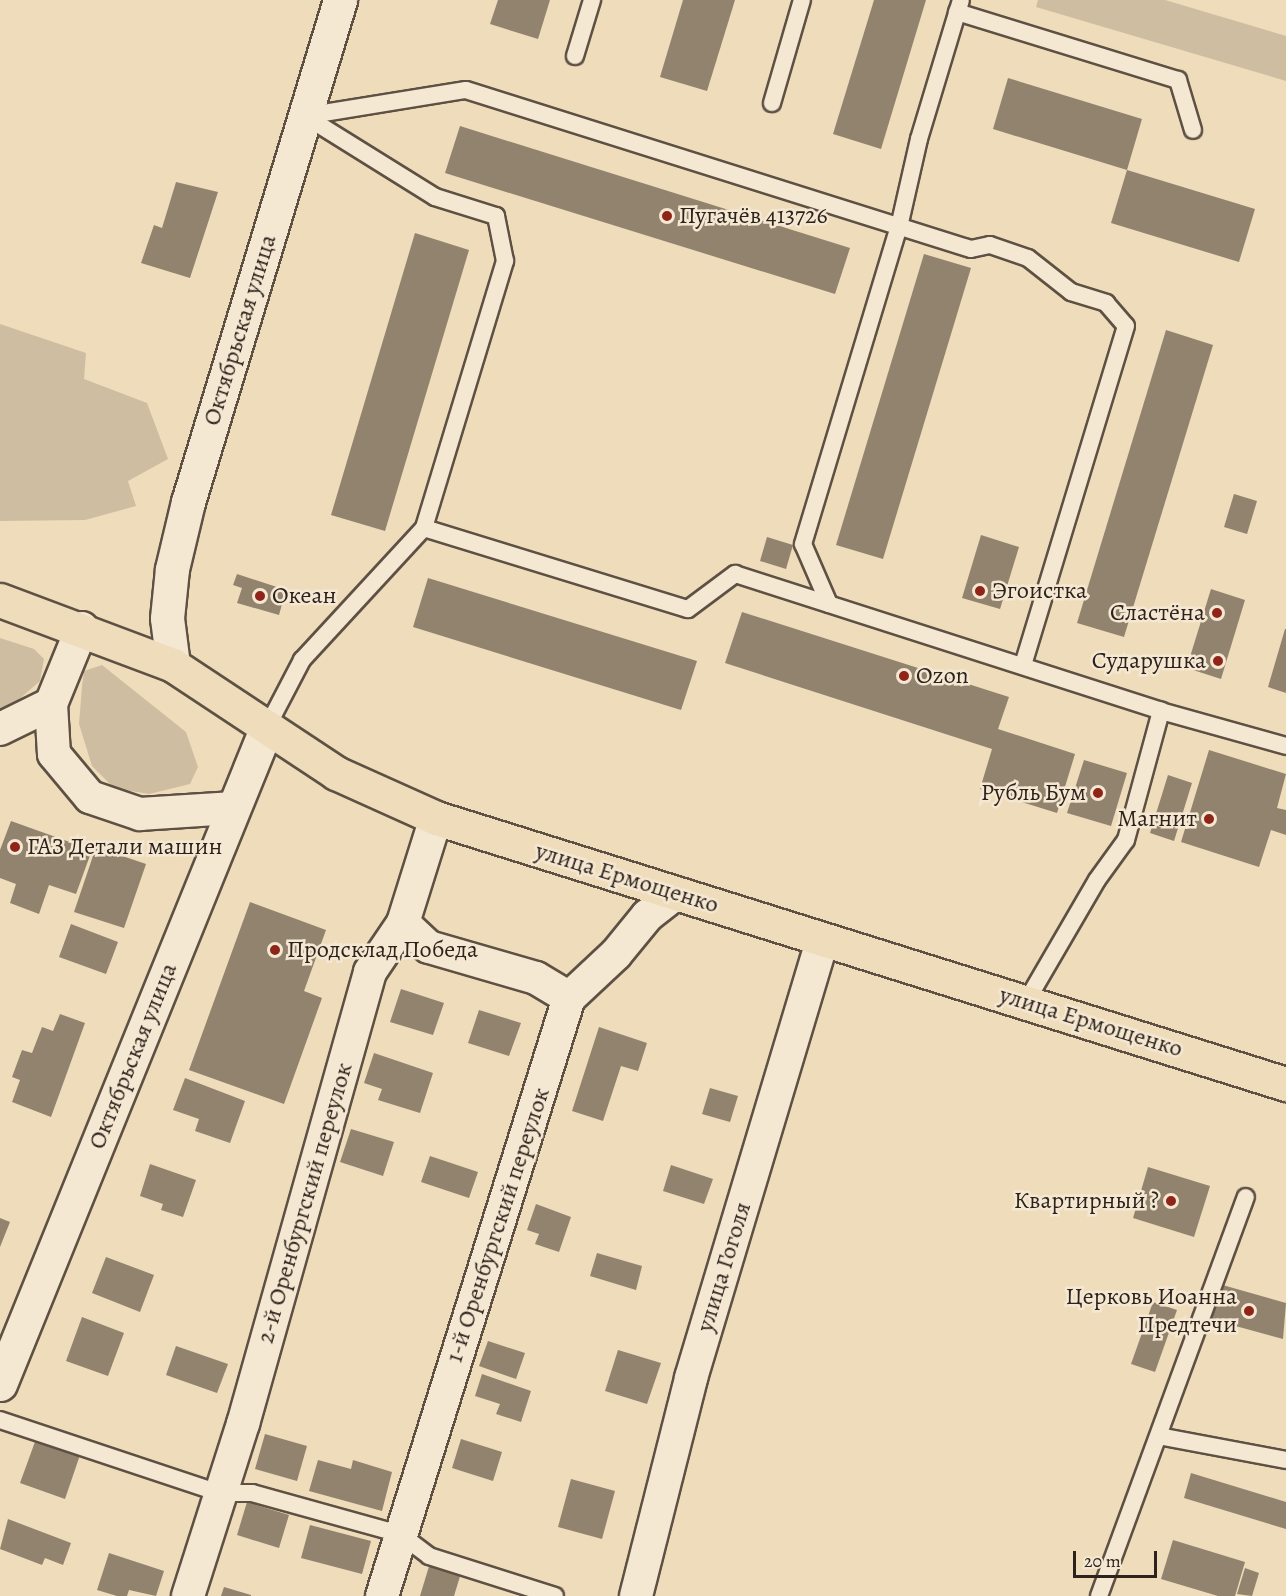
<!DOCTYPE html>
<meta charset="utf-8">
<style>
body{margin:0}
#map{position:relative;width:1286px;height:1596px;overflow:hidden;background:#efdcbb;font-family:Alegreya,serif}
div>[style]{position:absolute}
[style*='--x']{left:calc(var(--x)*1px);top:calc(var(--y)*1px);width:calc(var(--w)*1px);rotate:calc(var(--a)*1deg)}
.green>*{inset:0;background:#cebda0}
.building>*{inset:0;background:#92836f}
.roads{filter:drop-shadow(2px 0 #5e5144) drop-shadow(-2px 0 #5e5144) drop-shadow(0 2px #5e5144) drop-shadow(0 -2px #5e5144)}
.service>*{height:16px;margin:-8px;padding:0 8px;transform-origin:8px;border-radius:8px;background:#f5e8d3}
.minor>*{height:32px;margin:-16px;padding:0 16px;transform-origin:16px;border-radius:16px;background:#f5e8d3}
.tertiary>*{height:33px;margin:-16.5px;padding:0 16.5px;transform-origin:16.5px;border-radius:16.5px;background:#f5e8d3}
.trunk>*{height:33px;margin:-16.5px;padding:0 16.5px;transform-origin:16.5px;border-radius:16.5px;background:#efdcbb}
.dots>*{width:16px;height:16px;translate:-50% -50%;box-sizing:border-box;border:3px solid #f5e8d3;border-radius:50%}
span{translate:-50% -50%;white-space:nowrap;text-align:center;line-height:1.15;-webkit-text-stroke:5px #f5e8d3;paint-order:stroke}
.poi-label{font-size:24px;color:#2e231c}
.left{translate:0 -50%;text-align:left}
.right{translate:-100% -50%;text-align:right}
.street-label{font-size:24px;color:#2e231c}
.scale{position:absolute;left:1073px;top:1551px;width:84px;height:27px;box-sizing:border-box;border:3px solid #2e231c;border-top:0;padding-left:8px;font-size:18px;line-height:21px;white-space:nowrap;color:#2e231c;-webkit-text-stroke:4px #f5e8d3;paint-order:stroke}
</style>
<div id="map">
<div class="green">
<i style="clip-path:polygon(1038px 0,1165px 0,1286px 36px,1286px 81px,1036px 7px)"></i>
<i style="clip-path:polygon(0 324px,86px 353px,84px 379px,147px 403px,168px 459px,128px 481px,136px 506px,85px 520px,0 521px)"></i>
<i style="clip-path:polygon(0 638px,34px 649px,44px 659px,40px 681px,0 716px)"></i>
<i style="clip-path:polygon(102px 665px,186px 732px,198px 767px,190px 784px,149px 794px,114px 788px,92px 766px,79px 724px,82px 687px,84px 671px)"></i>
</div>
<div class="building">
<i style="clip-path:polygon(498px 0,550px 0,538px 39px,490px 24px)"></i>
<i style="clip-path:polygon(683px 0,735px 0,707px 91px,660px 77px)"></i>
<i style="clip-path:polygon(874px 0,926px 0,881px 149px,833px 134px)"></i>
<i style="clip-path:polygon(1008px 78px,1142px 119px,1127px 170px,1255px 209px,1239px 262px,1111px 223px,1127px 170px,993px 129px)"></i>
<i style="clip-path:polygon(460px 126px,850px 248px,835px 294px,445px 173px)"></i>
<i style="clip-path:polygon(176px 182px,218px 192px,190px 278px,141px 263px,154px 225px,162px 228px)"></i>
<i style="clip-path:polygon(415px 233px,469px 250px,385px 531px,331px 515px)"></i>
<i style="clip-path:polygon(924px 254px,971px 268px,883px 559px,836px 545px)"></i>
<i style="clip-path:polygon(1166px 330px,1213px 345px,1124px 637px,1077px 623px)"></i>
<i style="clip-path:polygon(1234px 494px,1257px 501px,1247px 534px,1224px 527px)"></i>
<i style="clip-path:polygon(981px 535px,1019px 547px,1000px 609px,962px 598px)"></i>
<i style="clip-path:polygon(767px 537px,793px 545px,786px 569px,760px 561px)"></i>
<i style="clip-path:polygon(237px 574px,286px 590px,279px 615px,237px 603px,242px 588px,233px 585px)"></i>
<i style="clip-path:polygon(428px 578px,697px 661px,681px 710px,413px 627px)"></i>
<i style="clip-path:polygon(1211px 589px,1245px 600px,1221px 679px,1193px 670px,1189px 660px)"></i>
<i style="clip-path:polygon(742px 612px,1009px 697px,998px 729px,1075px 754px,1057px 813px,980px 789px,992px 749px,725px 663px)"></i>
<i style="clip-path:polygon(1285px 629px,1286px 629px,1286px 693px,1268px 687px)"></i>
<i style="clip-path:polygon(1209px 750px,1286px 774px,1277px 808px,1286px 810px,1286px 835px,1271px 830px,1259px 867px,1181px 842px)"></i>
<i style="clip-path:polygon(1084px 760px,1127px 773px,1111px 826px,1067px 813px)"></i>
<i style="clip-path:polygon(1168px 775px,1192px 783px,1174px 841px,1150px 833px)"></i>
<i style="clip-path:polygon(11px 821px,92px 850px,76px 894px,49px 885px,39px 914px,10px 903px,16px 884px,0 878px,0 850px)"></i>
<i style="clip-path:polygon(96px 847px,146px 864px,124px 928px,74px 912px)"></i>
<i style="clip-path:polygon(250px 902px,326px 930px,304px 991px,322px 998px,284px 1104px,189px 1070px)"></i>
<i style="clip-path:polygon(71px 924px,118px 942px,106px 974px,59px 957px)"></i>
<i style="clip-path:polygon(401px 989px,444px 1003px,433px 1035px,390px 1022px)"></i>
<i style="clip-path:polygon(479px 1010px,521px 1023px,509px 1056px,468px 1043px)"></i>
<i style="clip-path:polygon(60px 1014px,85px 1023px,51px 1117px,12px 1102px,20px 1080px,12px 1077px,22px 1050px,32px 1053px,42px 1027px,53px 1031px)"></i>
<i style="clip-path:polygon(599px 1027px,647px 1043px,638px 1071px,621px 1066px,603px 1121px,572px 1111px)"></i>
<i style="clip-path:polygon(374px 1053px,433px 1073px,420px 1113px,378px 1100px,382px 1089px,364px 1083px)"></i>
<i style="clip-path:polygon(185px 1078px,245px 1101px,230px 1143px,195px 1131px,199px 1119px,173px 1110px)"></i>
<i style="clip-path:polygon(710px 1088px,738px 1096px,730px 1122px,702px 1114px)"></i>
<i style="clip-path:polygon(351px 1129px,394px 1142px,383px 1176px,340px 1162px)"></i>
<i style="clip-path:polygon(430px 1156px,478px 1172px,469px 1198px,421px 1182px)"></i>
<i style="clip-path:polygon(150px 1164px,196px 1180px,183px 1217px,161px 1210px,163px 1204px,140px 1196px)"></i>
<i style="clip-path:polygon(671px 1165px,713px 1179px,704px 1204px,663px 1191px)"></i>
<i style="clip-path:polygon(1148px 1167px,1210px 1186px,1194px 1237px,1133px 1218px)"></i>
<i style="clip-path:polygon(536px 1204px,571px 1217px,559px 1252px,535px 1244px,539px 1234px,527px 1230px)"></i>
<i style="clip-path:polygon(0 1218px,10px 1222px,0 1247px)"></i>
<i style="clip-path:polygon(597px 1253px,642px 1266px,636px 1290px,590px 1276px)"></i>
<i style="clip-path:polygon(106px 1257px,154px 1275px,140px 1312px,92px 1293px)"></i>
<i style="clip-path:polygon(1219px 1284px,1286px 1303px,1283px 1339px,1210px 1319px)"></i>
<i style="clip-path:polygon(1153px 1302px,1177px 1310px,1155px 1372px,1131px 1364px)"></i>
<i style="clip-path:polygon(82px 1317px,124px 1333px,108px 1376px,66px 1361px)"></i>
<i style="clip-path:polygon(488px 1341px,525px 1353px,516px 1379px,479px 1366px)"></i>
<i style="clip-path:polygon(176px 1346px,228px 1364px,217px 1393px,166px 1375px)"></i>
<i style="clip-path:polygon(618px 1350px,661px 1363px,647px 1404px,605px 1391px)"></i>
<i style="clip-path:polygon(482px 1374px,531px 1391px,521px 1422px,496px 1414px,500px 1404px,475px 1396px)"></i>
<i style="clip-path:polygon(265px 1434px,307px 1446px,297px 1481px,255px 1469px)"></i>
<i style="clip-path:polygon(36px 1439px,80px 1455px,65px 1499px,20px 1483px)"></i>
<i style="clip-path:polygon(461px 1439px,502px 1452px,493px 1481px,452px 1468px)"></i>
<i style="clip-path:polygon(318px 1460px,351px 1469px,353px 1460px,392px 1472px,382px 1511px,309px 1491px)"></i>
<i style="clip-path:polygon(1191px 1473px,1286px 1502px,1286px 1529px,1184px 1498px)"></i>
<i style="clip-path:polygon(571px 1479px,615px 1491px,602px 1539px,558px 1527px)"></i>
<i style="clip-path:polygon(247px 1502px,289px 1515px,279px 1548px,237px 1535px)"></i>
<i style="clip-path:polygon(8px 1519px,71px 1543px,63px 1565px,45px 1558px,42px 1565px,0 1549px)"></i>
<i style="clip-path:polygon(310px 1525px,371px 1541px,362px 1574px,301px 1558px)"></i>
<i style="clip-path:polygon(1173px 1540px,1245px 1562px,1235px 1596px,1218px 1596px,1161px 1579px)"></i>
<i style="clip-path:polygon(109px 1553px,164px 1571px,156px 1596px,129px 1590px,127px 1596px,117px 1596px,97px 1590px)"></i>
<i style="clip-path:polygon(430px 1563px,461px 1573px,454px 1596px,420px 1596px)"></i>
<i style="clip-path:polygon(1245px 1568px,1259px 1573px,1252px 1596px,1237px 1594px)"></i>
<i style="clip-path:polygon(224px 1587px,251px 1595px,251px 1596px,221px 1596px)"></i>
</div>
<div class="roads">
<div class="service">
<i style="--x:957;--y:12;--w:231;--a:17.1"></i>
<i style="--x:1178;--y:80;--w:52;--a:73.3"></i>
<i style="--x:575;--y:56;--w:59;--a:-73.1"></i>
<i style="--x:772;--y:103;--w:107;--a:-73.8"></i>
<i style="--x:305;--y:116;--w:153;--a:31.9"></i>
<i style="--x:435;--y:197;--w:64;--a:17.3"></i>
<i style="--x:496;--y:216;--w:46;--a:78.7"></i>
<i style="--x:505;--y:261;--w:279;--a:106.9"></i>
<i style="--x:424;--y:528;--w:276;--a:17.1"></i>
<i style="--x:688;--y:609;--w:59;--a:-36.7"></i>
<i style="--x:735;--y:574;--w:447;--a:17.8"></i>
<i style="--x:1161;--y:711;--w:130;--a:15.6"></i>
<i style="--x:305;--y:116;--w:163;--a:-9.2"></i>
<i style="--x:466;--y:90;--w:529;--a:17.48"></i>
<i style="--x:971;--y:249;--w:19;--a:-12"></i>
<i style="--x:990;--y:245;--w:40;--a:18.9"></i>
<i style="--x:1028;--y:258;--w:55;--a:38.3"></i>
<i style="--x:1071;--y:292;--w:37;--a:17"></i>
<i style="--x:1106;--y:303;--w:30;--a:49"></i>
<i style="--x:1126;--y:326;--w:355;--a:106.9"></i>
<i style="--x:829;--y:604;--w:65;--a:-113.4"></i>
<i style="--x:803;--y:544;--w:331;--a:-73.2"></i>
<i style="--x:899;--y:227;--w:90;--a:-77.2"></i>
<i style="--x:919;--y:139;--w:145;--a:-73.2"></i>
<i style="--x:266;--y:729;--w:78;--a:-62.4"></i>
<i style="--x:302;--y:660;--w:180;--a:-47.3"></i>
<i style="--x:1026;--y:1002;--w:141;--a:-59.8"></i>
<i style="--x:1097;--y:880;--w:49;--a:-54.1"></i>
<i style="--x:1126;--y:840;--w:134;--a:-74.8"></i>
<i style="--x:0;--y:1420;--w:232;--a:18.4"></i>
<i style="--x:220;--y:1493;--w:32;--a:0"></i>
<i style="--x:252;--y:1493;--w:154;--a:15.5"></i>
<i style="--x:400;--y:1534;--w:36;--a:37"></i>
<i style="--x:429;--y:1556;--w:132;--a:17.6"></i>
<i style="--x:1159;--y:1436;--w:129;--a:10.7"></i>
<i style="--x:1099;--y:1596;--w:425;--a:-69.8"></i>
</div>
<div class="minor">
<i style="--x:82;--y:628;--w:82;--a:112.2"></i>
<i style="--x:51;--y:704;--w:50;--a:86.6"></i>
<i style="--x:54;--y:754;--w:56;--a:50.1"></i>
<i style="--x:90;--y:797;--w:53;--a:18.8"></i>
<i style="--x:140;--y:814;--w:94;--a:-3.7"></i>
<i style="--x:0;--y:729;--w:57;--a:-26.1"></i>
<i style="--x:403;--y:923;--w:35;--a:43"></i>
<i style="--x:429;--y:947;--w:111;--a:16.2"></i>
<i style="--x:536;--y:978;--w:39;--a:31"></i>
<i style="--x:188;--y:1596;--w:181;--a:-72.3"></i>
<i style="--x:243;--y:1424;--w:470;--a:-74.3"></i>
<i style="--x:370;--y:972;--w:59;--a:-56"></i>
<i style="--x:403;--y:923;--w:110;--a:-72.6"></i>
<i style="--x:382;--y:1596;--w:627;--a:-72.64"></i>
<i style="--x:569;--y:998;--w:64;--a:-43.1"></i>
<i style="--x:616;--y:954;--w:49;--a:-50.8"></i>
<i style="--x:647;--y:916;--w:37;--a:-38"></i>
<i style="--x:636;--y:1596;--w:225;--a:-75.8"></i>
<i style="--x:691;--y:1378;--w:457;--a:-73.3"></i>
</div>
<div class="tertiary">
<i style="--x:173;--y:665;--w:47;--a:-97.3"></i>
<i style="--x:167;--y:618;--w:49;--a:-84.2"></i>
<i style="--x:172;--y:569;--w:69;--a:-76.6"></i>
<i style="--x:188;--y:502;--w:525;--a:-73.15"></i>
<i style="--x:0;--y:1384;--w:707;--a:-67.9"></i>
</div>
<div class="trunk">
<i style="--x:0;--y:600;--w:185;--a:20.6"></i>
<i style="--x:173;--y:665;--w:196;--a:33.5"></i>
<i style="--x:336;--y:773;--w:110;--a:24.2"></i>
<i style="--x:436;--y:818;--w:891;--a:17.38"></i>
</div>
</div>
<div class="dots">
<i style="left:667px;top:216px;background:#8f2418"></i>
<i style="left:980px;top:591px;background:#8f2418"></i>
<i style="left:260px;top:596px;background:#8f2418"></i>
<i style="left:1217px;top:613px;background:#8f2418"></i>
<i style="left:1218px;top:661px;background:#8f2418"></i>
<i style="left:904px;top:676px;background:#8f2418"></i>
<i style="left:1098px;top:793px;background:#8f2418"></i>
<i style="left:1209px;top:819px;background:#8f2418"></i>
<i style="left:15px;top:847px;background:#8f2418"></i>
<i style="left:275px;top:950px;background:#8f2418"></i>
<i style="left:1171px;top:1201px;background:#8f2418"></i>
<i style="left:1249px;top:1311px;background:#8f2418"></i>
</div>
<div class="poi-label">
<span class="left" style="left:679px;top:216px">Пугачёв 413726</span>
<span class="left" style="left:992px;top:591px">Эгоистка</span>
<span class="left" style="left:272px;top:596px">Океан</span>
<span class="right" style="left:1205px;top:613px">Сластёна</span>
<span class="right" style="left:1206px;top:661px">Сударушка</span>
<span class="left" style="left:916px;top:676px">Ozon</span>
<span class="right" style="left:1086px;top:793px">Рубль Бум</span>
<span class="right" style="left:1197px;top:819px">Магнит</span>
<span class="left" style="left:27px;top:847px">ГАЗ Детали машин</span>
<span class="left" style="left:287px;top:950px">Продсклад Победа</span>
<span class="right" style="left:1159px;top:1201px">Квартирный ?</span>
<span class="right" style="left:1237px;top:1311px">Церковь Иоанна<br>Предтечи</span>
</div>
<div class="street-label">
<span style="left:240px;top:330px;rotate:-73deg">Октябрьская улица</span>
<span style="left:627px;top:878px;rotate:17deg">улица Ермощенко</span>
<span style="left:1091px;top:1022px;rotate:17deg">улица Ермощенко</span>
<span style="left:133px;top:1056px;rotate:-68deg">Октябрьская улица</span>
<span style="left:305px;top:1203px;rotate:-74deg">2-й Оренбургский переулок</span>
<span style="left:498px;top:1225px;rotate:-72deg">1-й Оренбургский переулок</span>
<span style="left:724px;top:1267px;rotate:-73deg">улица Гоголя</span>
</div>
<div class="scale">20 m</div>
</div>
